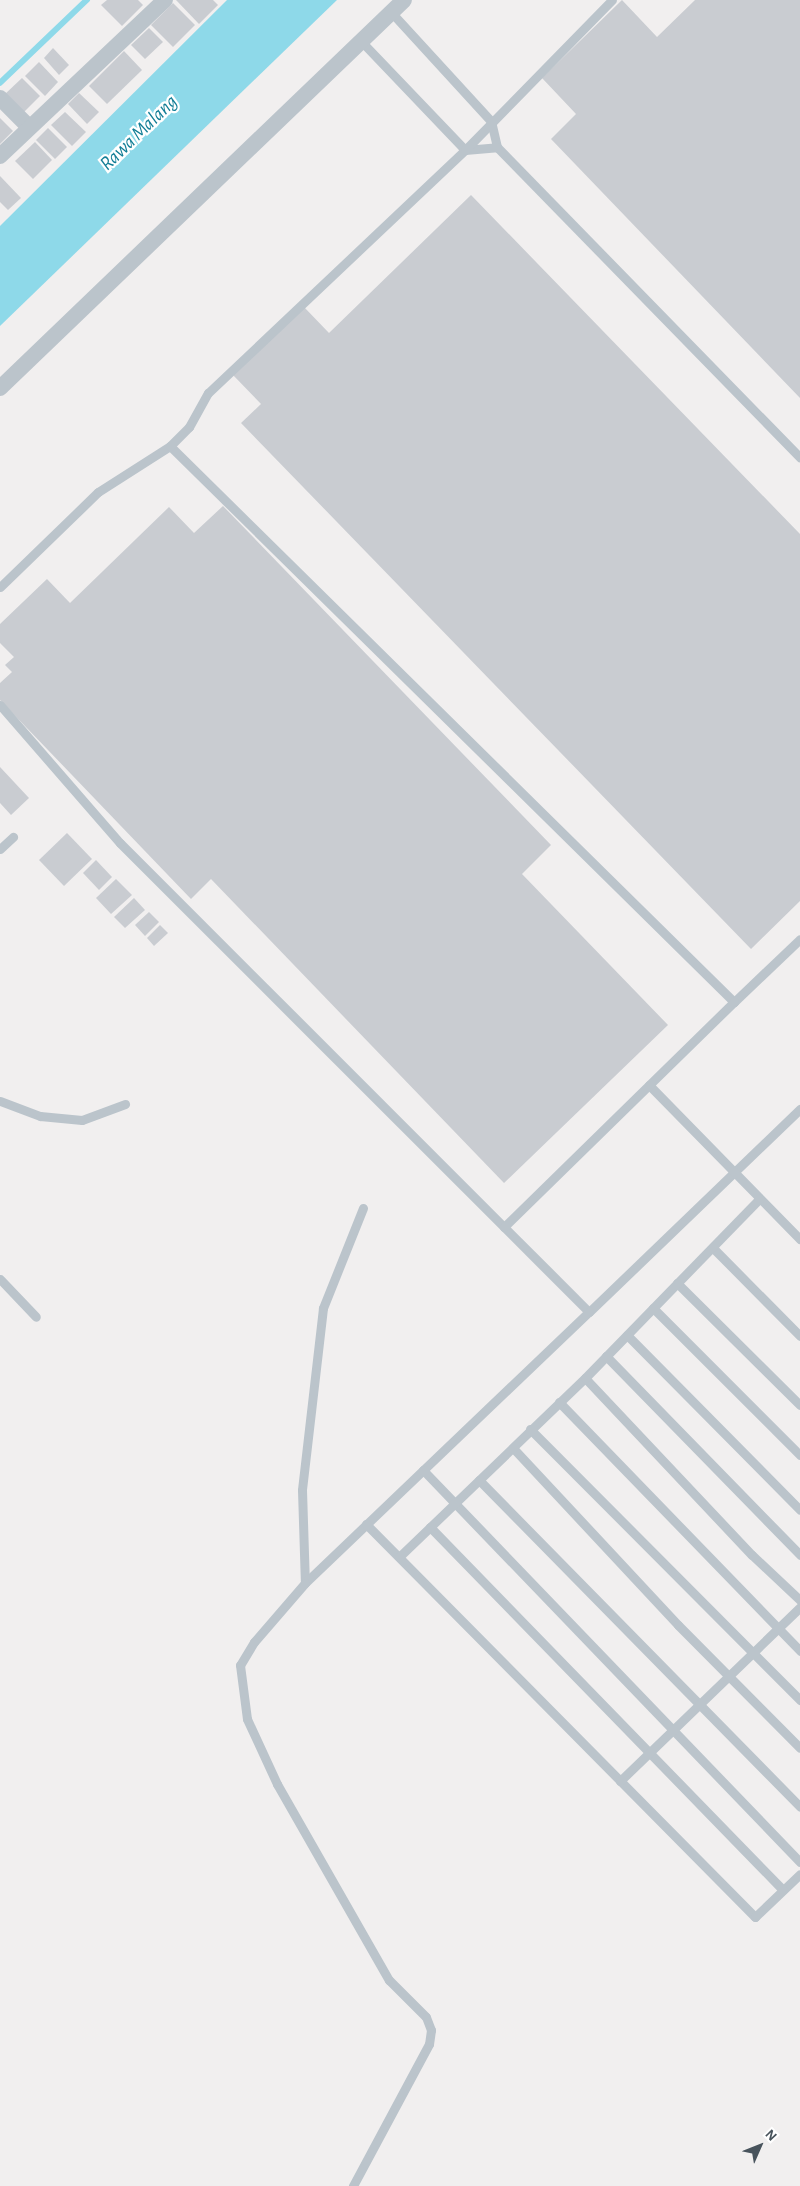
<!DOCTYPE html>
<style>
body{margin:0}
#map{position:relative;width:800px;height:2186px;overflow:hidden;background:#f1efef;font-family:"Alegreya Sans",sans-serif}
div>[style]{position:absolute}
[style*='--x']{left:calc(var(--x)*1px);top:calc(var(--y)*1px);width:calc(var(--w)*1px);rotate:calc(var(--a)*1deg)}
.water>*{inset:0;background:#8ed9e9}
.stream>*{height:5.5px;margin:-2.75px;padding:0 2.75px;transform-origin:2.75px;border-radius:2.75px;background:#8ed9e9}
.building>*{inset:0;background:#c9ccd1}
.service>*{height:9px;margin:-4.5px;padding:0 4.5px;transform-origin:4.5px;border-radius:4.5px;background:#bbc4cb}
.minor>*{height:16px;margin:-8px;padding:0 8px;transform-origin:8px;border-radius:8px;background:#bbc4cb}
span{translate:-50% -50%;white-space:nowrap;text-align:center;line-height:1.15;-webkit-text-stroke:4.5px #fff;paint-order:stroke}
.water-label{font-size:20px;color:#127e96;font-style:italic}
.north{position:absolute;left:735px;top:2121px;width:50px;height:50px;-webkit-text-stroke:4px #fff;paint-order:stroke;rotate:46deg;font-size:14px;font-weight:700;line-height:20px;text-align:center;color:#48535c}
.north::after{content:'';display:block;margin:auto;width:18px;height:22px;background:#48535c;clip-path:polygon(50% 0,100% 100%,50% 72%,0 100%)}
</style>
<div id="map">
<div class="water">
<i style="clip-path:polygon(227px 0,337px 0,0 326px,0 226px)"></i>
</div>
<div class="stream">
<i style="--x:0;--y:83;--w:120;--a:-43.7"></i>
</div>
<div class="building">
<i style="clip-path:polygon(107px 0,138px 0,143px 5px,122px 26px,101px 5px)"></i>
<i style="clip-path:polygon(176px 0,213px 0,218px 5px,199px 24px)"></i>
<i style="clip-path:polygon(622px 0,657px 37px,695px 0,800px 0,800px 398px,551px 139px,576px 114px,542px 78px)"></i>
<i style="clip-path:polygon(173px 3px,195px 25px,173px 47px,151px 25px)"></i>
<i style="clip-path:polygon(149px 28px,163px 42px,145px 59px,131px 45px)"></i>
<i style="clip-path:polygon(53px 48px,69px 65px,59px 75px,44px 58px)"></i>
<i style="clip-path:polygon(124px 51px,142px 70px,107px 104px,89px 86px)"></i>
<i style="clip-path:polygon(39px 62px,58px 82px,45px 96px,25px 76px)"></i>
<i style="clip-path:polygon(22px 78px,40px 96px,23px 113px,4px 95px)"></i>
<i style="clip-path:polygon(79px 93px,99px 112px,87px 124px,68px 104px)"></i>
<i style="clip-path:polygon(65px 112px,86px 132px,72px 146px,51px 125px)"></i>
<i style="clip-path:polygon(0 118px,13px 131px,0 144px)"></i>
<i style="clip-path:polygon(48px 128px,67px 147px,55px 159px,36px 140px)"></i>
<i style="clip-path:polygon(35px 142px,52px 160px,33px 179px,15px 161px)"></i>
<i style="clip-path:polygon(0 176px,21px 198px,8px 210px,0 202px)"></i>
<i style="clip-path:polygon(471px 195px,800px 534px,800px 901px,751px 949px,241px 423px,261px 404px,233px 375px,304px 307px,329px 333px)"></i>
<i style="clip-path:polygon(223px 506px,551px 845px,522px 874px,668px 1025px,504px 1183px,211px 879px,191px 899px,0 700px,0 683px,12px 672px,5px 665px,14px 657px,0 643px,0 624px,47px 579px,70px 603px,169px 507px,194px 533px)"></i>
<i style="clip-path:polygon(0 767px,29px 798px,11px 815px,0 803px)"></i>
<i style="clip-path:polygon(67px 833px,92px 859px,64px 886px,39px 860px)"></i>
<i style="clip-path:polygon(96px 860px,112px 877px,99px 890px,83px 873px)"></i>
<i style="clip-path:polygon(116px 879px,132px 895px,111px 914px,96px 898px)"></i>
<i style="clip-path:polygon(134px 898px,145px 910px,125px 928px,114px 917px)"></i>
<i style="clip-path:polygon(149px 912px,159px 922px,145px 936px,135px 925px)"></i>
<i style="clip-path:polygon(160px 925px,168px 933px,154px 946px,147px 938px)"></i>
</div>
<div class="service">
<i style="--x:391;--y:12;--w:148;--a:47.5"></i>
<i style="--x:491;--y:121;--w:27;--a:77"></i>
<i style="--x:497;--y:147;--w:434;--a:45.7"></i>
<i style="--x:360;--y:40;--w:152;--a:46.3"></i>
<i style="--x:465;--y:150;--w:32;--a:-5"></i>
<i style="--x:170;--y:446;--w:792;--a:44.59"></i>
<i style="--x:734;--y:1002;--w:91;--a:-43.7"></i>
<i style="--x:0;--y:587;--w:136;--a:-44.1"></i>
<i style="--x:98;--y:492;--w:85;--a:-32.6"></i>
<i style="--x:170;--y:446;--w:27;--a:-45"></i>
<i style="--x:189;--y:427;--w:39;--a:-61"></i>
<i style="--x:208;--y:393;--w:354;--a:-43.4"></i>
<i style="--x:465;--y:150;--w:210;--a:-45.6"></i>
<i style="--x:0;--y:705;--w:183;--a:49"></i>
<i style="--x:120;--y:843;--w:663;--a:45"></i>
<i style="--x:589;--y:1312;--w:293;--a:-43.9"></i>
<i style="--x:0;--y:849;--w:18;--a:-43"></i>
<i style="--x:649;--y:1085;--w:216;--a:45.6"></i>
<i style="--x:0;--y:1101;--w:43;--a:20.6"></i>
<i style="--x:40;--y:1116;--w:42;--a:5.4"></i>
<i style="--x:82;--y:1120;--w:46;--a:-20.4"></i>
<i style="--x:363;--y:1208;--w:108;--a:111.8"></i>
<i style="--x:323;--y:1308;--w:183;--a:96.6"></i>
<i style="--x:302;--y:1490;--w:93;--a:88.2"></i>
<i style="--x:305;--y:1583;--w:393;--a:-43.7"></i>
<i style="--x:504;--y:1227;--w:322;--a:-44.4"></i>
<i style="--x:713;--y:1248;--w:124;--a:45.3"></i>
<i style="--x:0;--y:1279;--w:52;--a:46.5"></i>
<i style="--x:677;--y:1283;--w:173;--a:44.8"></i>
<i style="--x:653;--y:1308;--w:208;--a:45"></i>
<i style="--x:627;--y:1335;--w:246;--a:45.3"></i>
<i style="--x:606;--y:1356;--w:278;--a:45.7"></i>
<i style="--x:585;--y:1378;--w:243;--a:46.7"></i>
<i style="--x:752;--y:1555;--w:66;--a:43.2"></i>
<i style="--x:559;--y:1402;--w:347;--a:45.9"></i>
<i style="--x:530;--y:1429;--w:383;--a:45.1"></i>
<i style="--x:513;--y:1448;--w:242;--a:47"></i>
<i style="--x:678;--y:1625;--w:173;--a:45.2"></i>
<i style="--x:423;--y:1470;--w:544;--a:46.12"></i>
<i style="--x:479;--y:1480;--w:458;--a:45.5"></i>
<i style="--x:366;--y:1524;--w:553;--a:45.29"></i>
<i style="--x:755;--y:1917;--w:62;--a:-43.7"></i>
<i style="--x:430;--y:1527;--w:506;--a:45.8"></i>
<i style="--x:399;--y:1557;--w:258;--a:-43.9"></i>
<i style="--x:585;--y:1378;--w:250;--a:-45.8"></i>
<i style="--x:305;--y:1583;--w:78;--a:130.8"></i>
<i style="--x:254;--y:1642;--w:27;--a:121"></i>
<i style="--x:240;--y:1665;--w:54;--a:82.6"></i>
<i style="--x:247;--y:1719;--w:72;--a:65.2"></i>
<i style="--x:277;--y:1784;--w:226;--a:60.3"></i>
<i style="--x:389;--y:1980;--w:52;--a:45"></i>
<i style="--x:426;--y:2017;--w:14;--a:69"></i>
<i style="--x:431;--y:2030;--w:14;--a:98"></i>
<i style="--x:429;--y:2044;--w:161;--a:118.2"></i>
<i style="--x:620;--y:1781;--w:250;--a:-44"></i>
</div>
<div class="minor">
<i style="--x:0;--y:98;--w:41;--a:45"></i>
<i style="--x:0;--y:156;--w:227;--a:-43.4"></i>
<i style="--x:0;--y:388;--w:560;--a:-43.84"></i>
</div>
<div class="water-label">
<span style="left:139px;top:133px;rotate:-44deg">Rawa Malang</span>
</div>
<div class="north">N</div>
</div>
